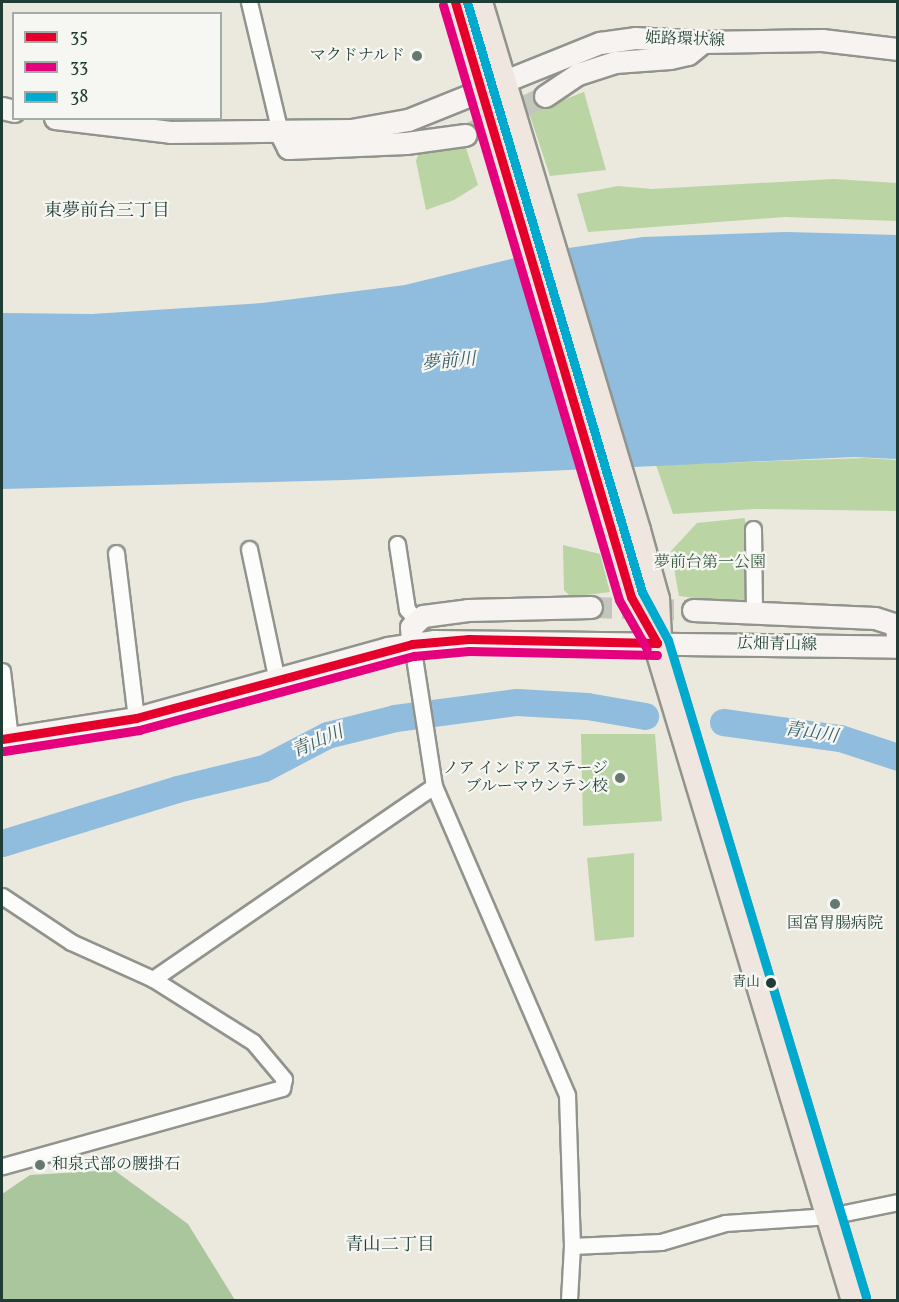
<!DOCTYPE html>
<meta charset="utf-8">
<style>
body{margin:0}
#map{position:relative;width:899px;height:1302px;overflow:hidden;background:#ebe8de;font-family:Vollkorn,"Noto Serif JP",serif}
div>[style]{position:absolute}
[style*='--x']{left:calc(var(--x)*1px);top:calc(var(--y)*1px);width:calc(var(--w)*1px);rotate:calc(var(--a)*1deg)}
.green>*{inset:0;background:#bad4a4}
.forest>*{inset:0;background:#aac69c}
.water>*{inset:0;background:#90bcdd}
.river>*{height:27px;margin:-13.5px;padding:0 13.5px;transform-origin:13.5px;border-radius:13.5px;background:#90bcdd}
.secondary-tunnel>*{height:21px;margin-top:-10.5px;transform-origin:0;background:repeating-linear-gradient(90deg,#c2c6bc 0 21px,transparent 0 31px)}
.roads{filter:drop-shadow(2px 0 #90948d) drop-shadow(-2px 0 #90948d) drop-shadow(0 2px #90948d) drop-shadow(0 -2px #90948d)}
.street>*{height:15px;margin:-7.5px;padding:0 7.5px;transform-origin:7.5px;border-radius:7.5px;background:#fcfcfa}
.secondary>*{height:21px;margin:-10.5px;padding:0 10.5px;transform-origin:10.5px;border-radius:10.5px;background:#f6f3f0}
.highway>*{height:27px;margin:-13.5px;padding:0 13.5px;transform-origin:13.5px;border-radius:13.5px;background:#eee6df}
.bus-1>*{height:9px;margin:-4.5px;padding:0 4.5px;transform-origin:4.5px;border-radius:4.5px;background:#e4002b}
.bus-2>*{height:9px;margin:-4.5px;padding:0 4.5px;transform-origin:4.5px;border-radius:4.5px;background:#e5007d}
.bus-3>*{height:9px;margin:-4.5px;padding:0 4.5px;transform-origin:4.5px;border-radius:4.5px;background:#00a9ce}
.dots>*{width:16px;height:16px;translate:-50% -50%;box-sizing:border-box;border:3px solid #f6f6f2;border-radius:50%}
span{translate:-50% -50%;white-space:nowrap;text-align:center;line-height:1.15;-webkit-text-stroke:4.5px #f6f6f2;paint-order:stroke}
.bus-label{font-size:14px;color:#1f3d34}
.right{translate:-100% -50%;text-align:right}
.street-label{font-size:16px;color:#1f3d34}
.poi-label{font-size:16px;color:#1f3d34}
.left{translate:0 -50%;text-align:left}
.park-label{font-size:16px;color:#3c5f44}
.neighbourhood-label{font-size:18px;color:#1f3d34}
.water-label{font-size:18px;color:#355d66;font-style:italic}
.frame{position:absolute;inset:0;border:3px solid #1f3d34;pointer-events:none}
.legend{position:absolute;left:12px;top:12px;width:210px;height:108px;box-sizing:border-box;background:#f6f6f2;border:2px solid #a0aca6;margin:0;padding:8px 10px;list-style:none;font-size:18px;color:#1f3d34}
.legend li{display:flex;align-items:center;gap:12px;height:30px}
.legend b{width:30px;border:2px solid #a0aca6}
</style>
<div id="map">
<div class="green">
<i style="clip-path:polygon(584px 92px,606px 170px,550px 176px,529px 113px)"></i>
<i style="clip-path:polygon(465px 145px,478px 185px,454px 200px,426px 210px,416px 161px,419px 152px)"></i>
<i style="clip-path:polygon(834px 179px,897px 183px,897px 221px,785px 217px,588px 232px,577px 194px,618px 186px,652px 189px)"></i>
<i style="clip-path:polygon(865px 458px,897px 460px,897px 511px,755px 509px,673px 514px,656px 465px)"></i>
<i style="clip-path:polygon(745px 518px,746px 605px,679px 596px,671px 551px,697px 523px)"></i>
<i style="clip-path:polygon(563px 545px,600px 554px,610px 592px,571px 597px,564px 590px)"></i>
<i style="clip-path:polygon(581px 734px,655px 734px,662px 821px,583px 826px)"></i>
<i style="clip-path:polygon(634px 853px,634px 937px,595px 941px,587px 858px)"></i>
</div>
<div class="forest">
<i style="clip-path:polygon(114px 1170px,188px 1224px,235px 1300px,2px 1300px,2px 1194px,30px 1175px)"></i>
</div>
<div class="water">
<i style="clip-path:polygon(787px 232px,897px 235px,897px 459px,854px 457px,345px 480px,2px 489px,2px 313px,92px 314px,262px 303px,405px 285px,535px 253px,643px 237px)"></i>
</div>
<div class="river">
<i style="--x:723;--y:722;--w:118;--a:7.8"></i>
<i style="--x:840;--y:738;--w:61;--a:18.1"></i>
<i style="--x:2;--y:843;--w:183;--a:-17.1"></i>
<i style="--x:177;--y:789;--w:89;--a:-13.6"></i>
<i style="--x:264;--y:768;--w:71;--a:-27.6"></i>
<i style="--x:327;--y:735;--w:70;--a:-14"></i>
<i style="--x:395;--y:718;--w:123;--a:-7.5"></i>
<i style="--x:517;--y:702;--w:70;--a:3.3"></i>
<i style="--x:587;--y:706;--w:59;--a:9.8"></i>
</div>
<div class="secondary-tunnel">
<i style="--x:465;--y:135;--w:89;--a:-26"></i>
<i style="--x:591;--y:607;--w:102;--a:1.7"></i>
</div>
<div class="roads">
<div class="street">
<i style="--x:249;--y:2;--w:134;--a:76.6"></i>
<i style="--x:753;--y:529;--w:84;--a:89.3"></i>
<i style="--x:397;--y:544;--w:66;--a:81.3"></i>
<i style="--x:407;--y:609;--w:14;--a:51"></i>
<i style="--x:249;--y:549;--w:135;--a:78"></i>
<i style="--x:116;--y:553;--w:166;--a:83.1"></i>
<i style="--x:412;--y:644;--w:144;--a:81.2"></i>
<i style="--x:434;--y:786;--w:336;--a:66.7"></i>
<i style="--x:567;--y:1095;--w:151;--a:88.1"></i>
<i style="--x:572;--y:1246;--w:54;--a:93.2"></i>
<i style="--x:2;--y:671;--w:67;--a:83.2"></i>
<i style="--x:2;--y:896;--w:83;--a:33.7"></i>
<i style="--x:71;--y:942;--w:90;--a:24.3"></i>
<i style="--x:153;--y:979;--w:118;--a:32.2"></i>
<i style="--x:253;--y:1042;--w:48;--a:50"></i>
<i style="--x:284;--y:1079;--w:9;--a:103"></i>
<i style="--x:282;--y:1088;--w:291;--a:164.4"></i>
<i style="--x:153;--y:979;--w:341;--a:-34.5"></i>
<i style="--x:572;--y:1246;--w:89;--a:-2.6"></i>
<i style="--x:661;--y:1242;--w:67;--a:-16.5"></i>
<i style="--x:725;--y:1223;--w:105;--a:-3.8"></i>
<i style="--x:830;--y:1216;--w:69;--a:-11.6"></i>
</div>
<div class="secondary">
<i style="--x:545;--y:96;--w:40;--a:-34"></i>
<i style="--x:578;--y:74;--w:39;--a:-18"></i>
<i style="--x:615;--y:62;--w:55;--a:-4.2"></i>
<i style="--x:670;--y:58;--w:18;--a:-13"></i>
<i style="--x:688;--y:54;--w:19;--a:-39"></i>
<i style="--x:2;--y:108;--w:12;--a:14"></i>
<i style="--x:55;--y:118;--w:116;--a:6.9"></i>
<i style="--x:170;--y:132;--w:181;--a:-0.6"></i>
<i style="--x:351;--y:130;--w:58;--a:-10"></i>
<i style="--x:408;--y:120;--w:207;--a:-21.9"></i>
<i style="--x:600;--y:43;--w:35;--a:-8"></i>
<i style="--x:635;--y:38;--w:68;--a:3.4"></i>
<i style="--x:703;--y:42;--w:119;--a:-1"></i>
<i style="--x:822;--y:40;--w:77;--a:6.8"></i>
<i style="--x:280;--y:132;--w:18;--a:63"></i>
<i style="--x:288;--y:148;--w:118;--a:-2.4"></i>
<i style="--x:406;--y:143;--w:60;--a:-7.7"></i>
<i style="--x:693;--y:610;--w:182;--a:2.5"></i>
<i style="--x:875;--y:618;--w:22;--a:18"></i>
<i style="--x:896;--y:625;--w:22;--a:85"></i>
<i style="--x:412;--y:644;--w:17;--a:-93"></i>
<i style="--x:411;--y:627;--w:16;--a:-43"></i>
<i style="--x:423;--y:616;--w:45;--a:-7.6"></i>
<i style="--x:468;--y:610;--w:123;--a:-1.4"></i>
<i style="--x:2;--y:739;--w:136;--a:-8.9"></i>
<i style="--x:136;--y:718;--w:262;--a:-15.5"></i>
<i style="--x:388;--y:648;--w:47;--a:-8.7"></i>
<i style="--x:434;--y:641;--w:464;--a:0.7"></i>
</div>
<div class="highway">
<i style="--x:455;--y:2;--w:620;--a:73.52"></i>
<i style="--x:631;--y:597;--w:53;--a:60.5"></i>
<i style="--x:657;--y:643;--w:686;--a:73.23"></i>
<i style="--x:478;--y:2;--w:551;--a:73.34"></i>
<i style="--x:636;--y:530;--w:72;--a:74.6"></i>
<i style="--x:655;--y:599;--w:39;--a:87"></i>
</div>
</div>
<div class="bus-1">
<i style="--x:455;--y:2;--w:620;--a:73.52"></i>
<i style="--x:631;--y:597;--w:53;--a:60.5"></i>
<i style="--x:2;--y:739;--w:136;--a:-8.9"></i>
<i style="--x:136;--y:718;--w:286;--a:-15"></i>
<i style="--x:412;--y:644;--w:57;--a:-5"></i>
<i style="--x:469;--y:639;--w:188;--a:1.2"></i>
</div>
<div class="bus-2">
<i style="--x:443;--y:5;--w:620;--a:73.52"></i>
<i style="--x:619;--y:600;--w:56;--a:60.3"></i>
<i style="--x:4;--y:751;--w:137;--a:-8.8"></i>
<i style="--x:139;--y:730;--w:285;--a:-15.1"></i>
<i style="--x:414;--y:656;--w:55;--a:-5.2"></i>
<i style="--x:469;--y:651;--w:188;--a:1.2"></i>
</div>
<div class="bus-3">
<i style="--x:467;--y:2;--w:615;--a:73.48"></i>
<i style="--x:642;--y:592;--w:55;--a:61.6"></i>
<i style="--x:668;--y:640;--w:686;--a:73.23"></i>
</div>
<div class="dots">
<i style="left:417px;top:56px;background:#667970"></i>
<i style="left:620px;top:778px;background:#667970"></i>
<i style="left:835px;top:904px;background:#667970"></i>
<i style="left:771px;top:983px;background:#1f3d34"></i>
<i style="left:40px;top:1165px;background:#667970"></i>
</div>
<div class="bus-label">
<span class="right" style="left:760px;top:983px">青山</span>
</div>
<div class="street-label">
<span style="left:685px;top:40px;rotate:2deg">姫路環状線</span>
<span style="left:777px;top:645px;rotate:1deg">広畑青山線</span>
</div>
<div class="poi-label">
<span class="right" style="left:405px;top:56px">マクドナルド</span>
<span class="right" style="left:608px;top:778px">ノア インドア ステージ<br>ブルーマウンテン校</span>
<span style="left:835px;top:924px">国富胃腸病院</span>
<span class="left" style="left:52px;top:1165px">和泉式部の腰掛石</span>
</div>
<div class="park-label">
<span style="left:710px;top:563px">夢前台第一公園</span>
</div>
<div class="neighbourhood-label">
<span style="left:107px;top:212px">東夢前台三丁目</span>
<span style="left:390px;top:1246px">青山二丁目</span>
</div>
<div class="water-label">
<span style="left:449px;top:363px;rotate:-5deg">夢前川</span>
<span style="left:811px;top:734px;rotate:9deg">青山川</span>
<span style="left:318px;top:743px;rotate:-23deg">青山川</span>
</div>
<div class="frame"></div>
<ul class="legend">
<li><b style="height:8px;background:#e4002b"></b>35</li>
<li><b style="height:8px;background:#e5007d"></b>33</li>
<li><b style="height:8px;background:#00a9ce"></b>38</li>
</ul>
</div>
